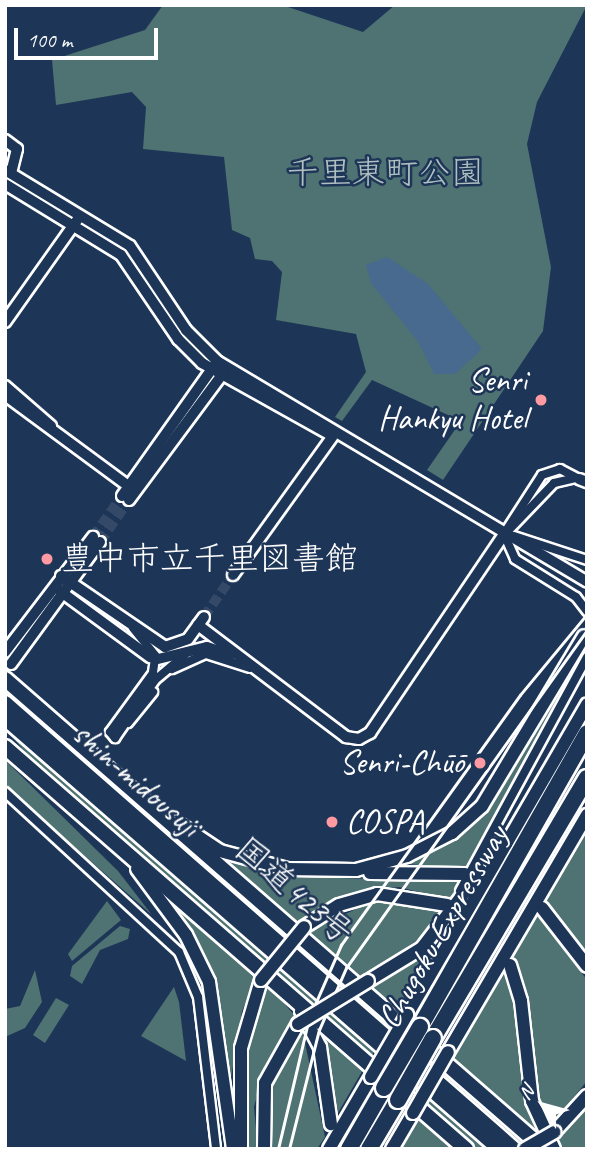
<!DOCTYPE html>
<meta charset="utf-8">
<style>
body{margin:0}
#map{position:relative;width:592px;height:1154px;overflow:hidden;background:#1d3557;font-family:Caveat,"Klee One",sans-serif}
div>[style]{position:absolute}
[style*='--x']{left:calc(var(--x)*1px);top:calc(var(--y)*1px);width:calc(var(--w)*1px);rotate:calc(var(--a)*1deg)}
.green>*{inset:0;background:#4f7273}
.water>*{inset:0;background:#496a8f}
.tertiary-tunnel>*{height:10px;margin-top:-5px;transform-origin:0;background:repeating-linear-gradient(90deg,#344968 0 10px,transparent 0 15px)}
.primary-tunnel>*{height:12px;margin-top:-6px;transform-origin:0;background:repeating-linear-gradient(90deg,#344968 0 12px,transparent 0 18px)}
.roads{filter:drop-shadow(2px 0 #fff) drop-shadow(-2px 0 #fff) drop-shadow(0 2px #fff) drop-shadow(0 -2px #fff)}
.minor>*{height:8px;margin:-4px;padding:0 4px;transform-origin:4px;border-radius:4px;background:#1d3557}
.tertiary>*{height:10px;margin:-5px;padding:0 5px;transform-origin:5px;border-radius:5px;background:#1d3557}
.primary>*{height:12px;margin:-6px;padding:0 6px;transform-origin:6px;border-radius:6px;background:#1d3557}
.trunk>*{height:14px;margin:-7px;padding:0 7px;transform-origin:7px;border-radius:7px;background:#1d3557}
.motorway>*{height:16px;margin:-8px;padding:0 8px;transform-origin:8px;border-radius:8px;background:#1d3557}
.rail>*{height:2.5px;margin:-1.25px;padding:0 1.25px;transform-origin:1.25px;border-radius:1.25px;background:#fff}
.bridges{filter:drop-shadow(2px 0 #fff) drop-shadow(-2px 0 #fff) drop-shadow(0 2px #fff) drop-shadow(0 -2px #fff)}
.primary-bridge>*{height:12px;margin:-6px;padding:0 6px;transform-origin:6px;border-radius:6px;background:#1d3557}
.motorway-bridge>*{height:16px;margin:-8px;padding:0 8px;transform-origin:8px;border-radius:8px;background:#1d3557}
.dots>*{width:19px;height:19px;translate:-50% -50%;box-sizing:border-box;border:4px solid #1d3557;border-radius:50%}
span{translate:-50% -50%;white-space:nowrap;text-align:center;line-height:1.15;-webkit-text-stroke:5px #1d3557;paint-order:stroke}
.park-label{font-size:33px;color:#b0c0c0}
.poi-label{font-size:33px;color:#fff}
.right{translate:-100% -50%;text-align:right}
.left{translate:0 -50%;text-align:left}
.street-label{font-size:33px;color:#fff}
.frame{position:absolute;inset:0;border:7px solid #fff;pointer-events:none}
.north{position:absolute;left:508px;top:1070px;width:70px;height:70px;-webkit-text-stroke:5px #1d3557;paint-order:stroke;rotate:306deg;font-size:19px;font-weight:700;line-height:28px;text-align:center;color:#fff}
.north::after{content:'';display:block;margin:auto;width:24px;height:32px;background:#fff;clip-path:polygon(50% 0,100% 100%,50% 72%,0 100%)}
.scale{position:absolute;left:14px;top:28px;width:144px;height:32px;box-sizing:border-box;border:4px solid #fff;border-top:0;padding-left:9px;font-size:21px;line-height:24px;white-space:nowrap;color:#fff;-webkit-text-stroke:5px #1d3557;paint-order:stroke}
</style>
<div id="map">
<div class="green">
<i style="clip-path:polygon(163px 5px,282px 5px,363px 32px,395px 5px,587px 5px,537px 102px,527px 144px,551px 267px,543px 331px,443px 480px,427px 470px,461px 421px,372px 380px,342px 421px,335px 417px,366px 372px,356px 334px,276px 320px,282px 272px,272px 261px,255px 259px,250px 238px,232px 230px,224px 157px,143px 149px,146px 107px,132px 92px,56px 105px,52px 60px,145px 30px)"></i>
<i style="clip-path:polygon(587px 641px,468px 869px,406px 864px,476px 818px)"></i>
<i style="clip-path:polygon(28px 714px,174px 830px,393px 1020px,388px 1029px)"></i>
<i style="clip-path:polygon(5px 729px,375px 1050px,370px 1059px,46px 775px)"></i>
<i style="clip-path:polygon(5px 760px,118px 871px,152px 915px,5px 786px)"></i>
<i style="clip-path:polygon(587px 833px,587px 952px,544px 904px)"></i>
<i style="clip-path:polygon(226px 861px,302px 877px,462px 881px,450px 900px,399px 887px,352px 893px,299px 925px)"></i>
<i style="clip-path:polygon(158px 889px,258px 975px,242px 1011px,231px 1078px,209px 965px,187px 923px)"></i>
<i style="clip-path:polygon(107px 901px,121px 920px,72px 961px,68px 954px)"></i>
<i style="clip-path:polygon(372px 901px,422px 903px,443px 912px,420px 938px,361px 979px,307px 933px)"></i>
<i style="clip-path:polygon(538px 914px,587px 980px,587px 1081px,548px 1128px,535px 1082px,527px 1002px,512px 959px)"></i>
<i style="clip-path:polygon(120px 926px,130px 929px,128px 939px,100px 950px,82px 984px,70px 976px,72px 966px)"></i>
<i style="clip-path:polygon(436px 946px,398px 1012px,370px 987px,400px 971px)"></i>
<i style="clip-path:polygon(35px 970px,42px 1002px,25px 1028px,5px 1037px,5px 1009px,20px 1006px)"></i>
<i style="clip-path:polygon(504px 972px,514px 1001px,535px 1132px,453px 1060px)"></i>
<i style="clip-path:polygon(266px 983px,297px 1018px,265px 1065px,254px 1107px,258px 1149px,244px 1149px,248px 1045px)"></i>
<i style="clip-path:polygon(174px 987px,179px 1002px,186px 1061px,141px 1036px)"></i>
<i style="clip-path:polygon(56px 998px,69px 1005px,45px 1043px,33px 1035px)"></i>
<i style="clip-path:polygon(302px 1029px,325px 1137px,317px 1149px,271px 1149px,272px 1082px)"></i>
<i style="clip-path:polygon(320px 1031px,364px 1068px,335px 1118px,329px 1062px)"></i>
<i style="clip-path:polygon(448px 1069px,539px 1149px,525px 1149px,443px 1078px)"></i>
<i style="clip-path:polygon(430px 1099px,487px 1149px,473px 1149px,425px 1108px)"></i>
<i style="clip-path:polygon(587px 1106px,587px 1149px,563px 1149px,555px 1139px)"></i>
<i style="clip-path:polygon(420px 1117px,457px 1149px,402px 1149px)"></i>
</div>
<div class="water">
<i style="clip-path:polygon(387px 257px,428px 284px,482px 349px,455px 374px,434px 374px,419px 343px,371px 283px,366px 265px)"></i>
</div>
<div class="tertiary-tunnel">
<i style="--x:93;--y:537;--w:50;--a:-54.7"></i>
<i style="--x:100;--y:542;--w:51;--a:-55.4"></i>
<i style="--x:204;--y:617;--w:51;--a:-55.4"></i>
</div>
<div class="primary-tunnel">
<i style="--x:476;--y:877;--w:73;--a:25.2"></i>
<i style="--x:447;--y:905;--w:41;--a:31"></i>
<i style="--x:482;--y:926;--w:46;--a:53.9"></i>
</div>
<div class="roads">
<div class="minor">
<i style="--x:506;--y:533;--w:69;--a:-46.2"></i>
<i style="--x:554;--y:483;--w:22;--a:-13"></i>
<i style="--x:504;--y:534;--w:27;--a:66"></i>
<i style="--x:515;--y:559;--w:72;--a:31.9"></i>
<i style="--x:576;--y:597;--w:18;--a:52"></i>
<i style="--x:504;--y:534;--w:70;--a:-57.2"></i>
<i style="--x:542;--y:475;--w:19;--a:-18"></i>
<i style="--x:560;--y:469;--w:21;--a:28"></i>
<i style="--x:514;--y:536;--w:77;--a:18.2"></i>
<i style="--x:133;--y:628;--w:40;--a:51"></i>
<i style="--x:155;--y:658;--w:15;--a:98"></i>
<i style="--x:153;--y:673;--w:73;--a:126.1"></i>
<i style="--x:110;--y:732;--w:8;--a:50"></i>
<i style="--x:115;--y:738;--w:70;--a:-55.4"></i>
<i style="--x:155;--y:680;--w:39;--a:-40"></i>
<i style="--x:172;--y:669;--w:37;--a:-24"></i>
<i style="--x:206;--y:654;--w:46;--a:17.7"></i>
<i style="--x:128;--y:723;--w:40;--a:-51"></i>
<i style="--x:5;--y:792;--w:236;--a:42.6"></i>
<i style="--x:179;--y:952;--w:49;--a:67.1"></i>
<i style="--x:198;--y:997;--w:153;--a:83.2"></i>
<i style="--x:460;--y:891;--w:266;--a:-61.5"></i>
</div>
<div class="tertiary">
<i style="--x:5;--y:140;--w:15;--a:37"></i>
<i style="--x:17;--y:149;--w:25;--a:104"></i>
<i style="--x:5;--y:170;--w:146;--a:31.3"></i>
<i style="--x:130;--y:246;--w:101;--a:56.3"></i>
<i style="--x:186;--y:330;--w:44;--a:45"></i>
<i style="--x:217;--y:361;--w:431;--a:30.8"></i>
<i style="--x:5;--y:184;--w:136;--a:31.5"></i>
<i style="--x:121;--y:255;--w:102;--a:55.8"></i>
<i style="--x:178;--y:339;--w:34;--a:45"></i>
<i style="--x:202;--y:363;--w:148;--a:29.2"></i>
<i style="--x:5;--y:322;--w:126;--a:-54.7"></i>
<i style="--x:5;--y:386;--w:61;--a:41"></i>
<i style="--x:5;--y:395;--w:160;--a:36.4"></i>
<i style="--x:579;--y:479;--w:9;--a:21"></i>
<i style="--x:122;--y:496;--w:159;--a:-54.7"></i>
<i style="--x:129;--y:500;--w:159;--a:-53.4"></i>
<i style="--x:233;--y:575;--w:171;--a:-54.3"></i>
<i style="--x:61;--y:576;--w:126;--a:34.3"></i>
<i style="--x:165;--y:647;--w:24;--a:-19"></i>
<i style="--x:188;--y:639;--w:27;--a:-54"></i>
<i style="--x:60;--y:591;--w:112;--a:36.3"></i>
<i style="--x:198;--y:625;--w:186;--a:37.1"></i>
<i style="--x:346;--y:737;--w:13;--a:9"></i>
<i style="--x:359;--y:739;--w:13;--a:-29"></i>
<i style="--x:370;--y:733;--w:240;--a:-56"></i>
<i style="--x:5;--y:652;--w:145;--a:-52.6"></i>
<i style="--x:158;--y:659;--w:50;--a:-13.8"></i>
<i style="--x:207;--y:647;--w:25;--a:18"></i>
<i style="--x:11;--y:664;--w:151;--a:-53.9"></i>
</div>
<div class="primary">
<i style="--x:178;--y:823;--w:50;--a:33.7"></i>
<i style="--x:220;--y:851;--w:69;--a:15"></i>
<i style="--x:287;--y:869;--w:69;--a:0.8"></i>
<i style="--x:356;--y:870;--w:53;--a:-15.4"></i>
<i style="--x:407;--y:856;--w:51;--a:-27.1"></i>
<i style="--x:452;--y:833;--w:40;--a:-42"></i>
<i style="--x:482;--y:806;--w:198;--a:-59"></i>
<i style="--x:137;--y:869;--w:82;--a:53.4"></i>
<i style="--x:186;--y:935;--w:52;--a:63.9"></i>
<i style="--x:209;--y:982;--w:169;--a:81.8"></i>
<i style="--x:370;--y:873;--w:95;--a:0.6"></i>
<i style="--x:542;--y:908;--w:73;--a:52.2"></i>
<i style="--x:304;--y:927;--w:41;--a:-32.2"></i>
<i style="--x:339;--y:905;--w:40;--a:-16"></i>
<i style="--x:377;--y:894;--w:71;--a:8.9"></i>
<i style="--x:510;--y:965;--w:38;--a:73"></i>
<i style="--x:521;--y:1001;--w:101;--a:83.7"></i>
<i style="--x:532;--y:1101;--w:53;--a:65.4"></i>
<i style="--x:368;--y:981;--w:63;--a:-31.4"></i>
<i style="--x:422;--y:948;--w:97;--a:-52.5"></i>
<i style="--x:301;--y:1011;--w:41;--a:62.2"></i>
<i style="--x:320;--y:1047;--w:78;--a:81.9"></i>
<i style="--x:407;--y:1015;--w:359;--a:-59.9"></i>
<i style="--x:448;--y:1052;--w:275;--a:-59.6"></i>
<i style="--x:554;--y:1132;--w:49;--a:-47.5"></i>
<i style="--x:241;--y:1149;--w:101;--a:-90"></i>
<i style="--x:241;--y:1048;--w:71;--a:-73.6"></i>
<i style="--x:264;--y:1149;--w:66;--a:-89.1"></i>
<i style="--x:265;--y:1083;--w:68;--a:-60.8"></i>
<i style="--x:329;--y:1149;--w:83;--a:-59.7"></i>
<i style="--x:392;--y:1149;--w:42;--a:-59.7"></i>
</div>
<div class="trunk">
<i style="--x:5;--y:679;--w:715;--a:41.09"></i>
<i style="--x:5;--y:703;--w:677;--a:41.23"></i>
<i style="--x:5;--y:718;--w:651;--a:41.08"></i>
<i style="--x:5;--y:747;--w:612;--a:41.09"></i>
</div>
<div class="motorway">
<i style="--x:420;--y:1027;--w:338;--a:-60.4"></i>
<i style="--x:433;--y:1038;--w:302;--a:-59.4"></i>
<i style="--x:349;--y:1149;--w:70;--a:-60.2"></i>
<i style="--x:369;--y:1149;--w:57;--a:-59.4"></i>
</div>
</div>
<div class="rail">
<i style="--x:278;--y:1149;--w:135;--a:-76.7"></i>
<i style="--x:309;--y:1018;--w:80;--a:-66.3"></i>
<i style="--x:341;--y:945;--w:307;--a:-54.4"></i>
<i style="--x:520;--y:695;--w:105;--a:-50.4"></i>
<i style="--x:289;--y:1149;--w:123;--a:-75.9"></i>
<i style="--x:319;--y:1030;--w:68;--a:-66.5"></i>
<i style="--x:346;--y:968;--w:415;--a:-54.5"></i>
</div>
<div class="bridges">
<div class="primary-bridge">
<i style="--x:261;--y:980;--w:68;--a:-50.9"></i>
<i style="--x:298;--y:1024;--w:82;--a:-31.6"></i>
<i style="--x:371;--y:1077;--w:72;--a:-59.9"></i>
<i style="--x:413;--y:1113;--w:70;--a:-60.2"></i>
<i style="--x:525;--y:1149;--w:34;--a:-30"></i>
</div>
<div class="motorway-bridge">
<i style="--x:384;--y:1088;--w:71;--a:-59.5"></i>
<i style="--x:398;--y:1100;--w:71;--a:-60.6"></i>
</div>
</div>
<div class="dots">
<i style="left:541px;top:400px;background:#ff9aa2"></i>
<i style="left:47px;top:559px;background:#ff9aa2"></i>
<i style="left:480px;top:763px;background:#ff9aa2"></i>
<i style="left:332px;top:822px;background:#ff9aa2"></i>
</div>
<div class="park-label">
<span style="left:385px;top:173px">千里東町公園</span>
</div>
<div class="poi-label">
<span class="right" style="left:527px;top:400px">Senri<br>Hankyu Hotel</span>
<span class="left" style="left:61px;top:559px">豊中市立千里図書館</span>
<span class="right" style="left:464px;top:763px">Senri-Chūō</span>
<span class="left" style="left:346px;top:822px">COSPA</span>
</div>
<div class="street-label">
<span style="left:136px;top:780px;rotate:41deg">shin-midousuji</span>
<span style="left:294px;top:891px;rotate:41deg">国道423号</span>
<span style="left:443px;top:927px;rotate:-60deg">Chugoku Expressway</span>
</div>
<div class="frame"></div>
<div class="north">N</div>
<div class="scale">100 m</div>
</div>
